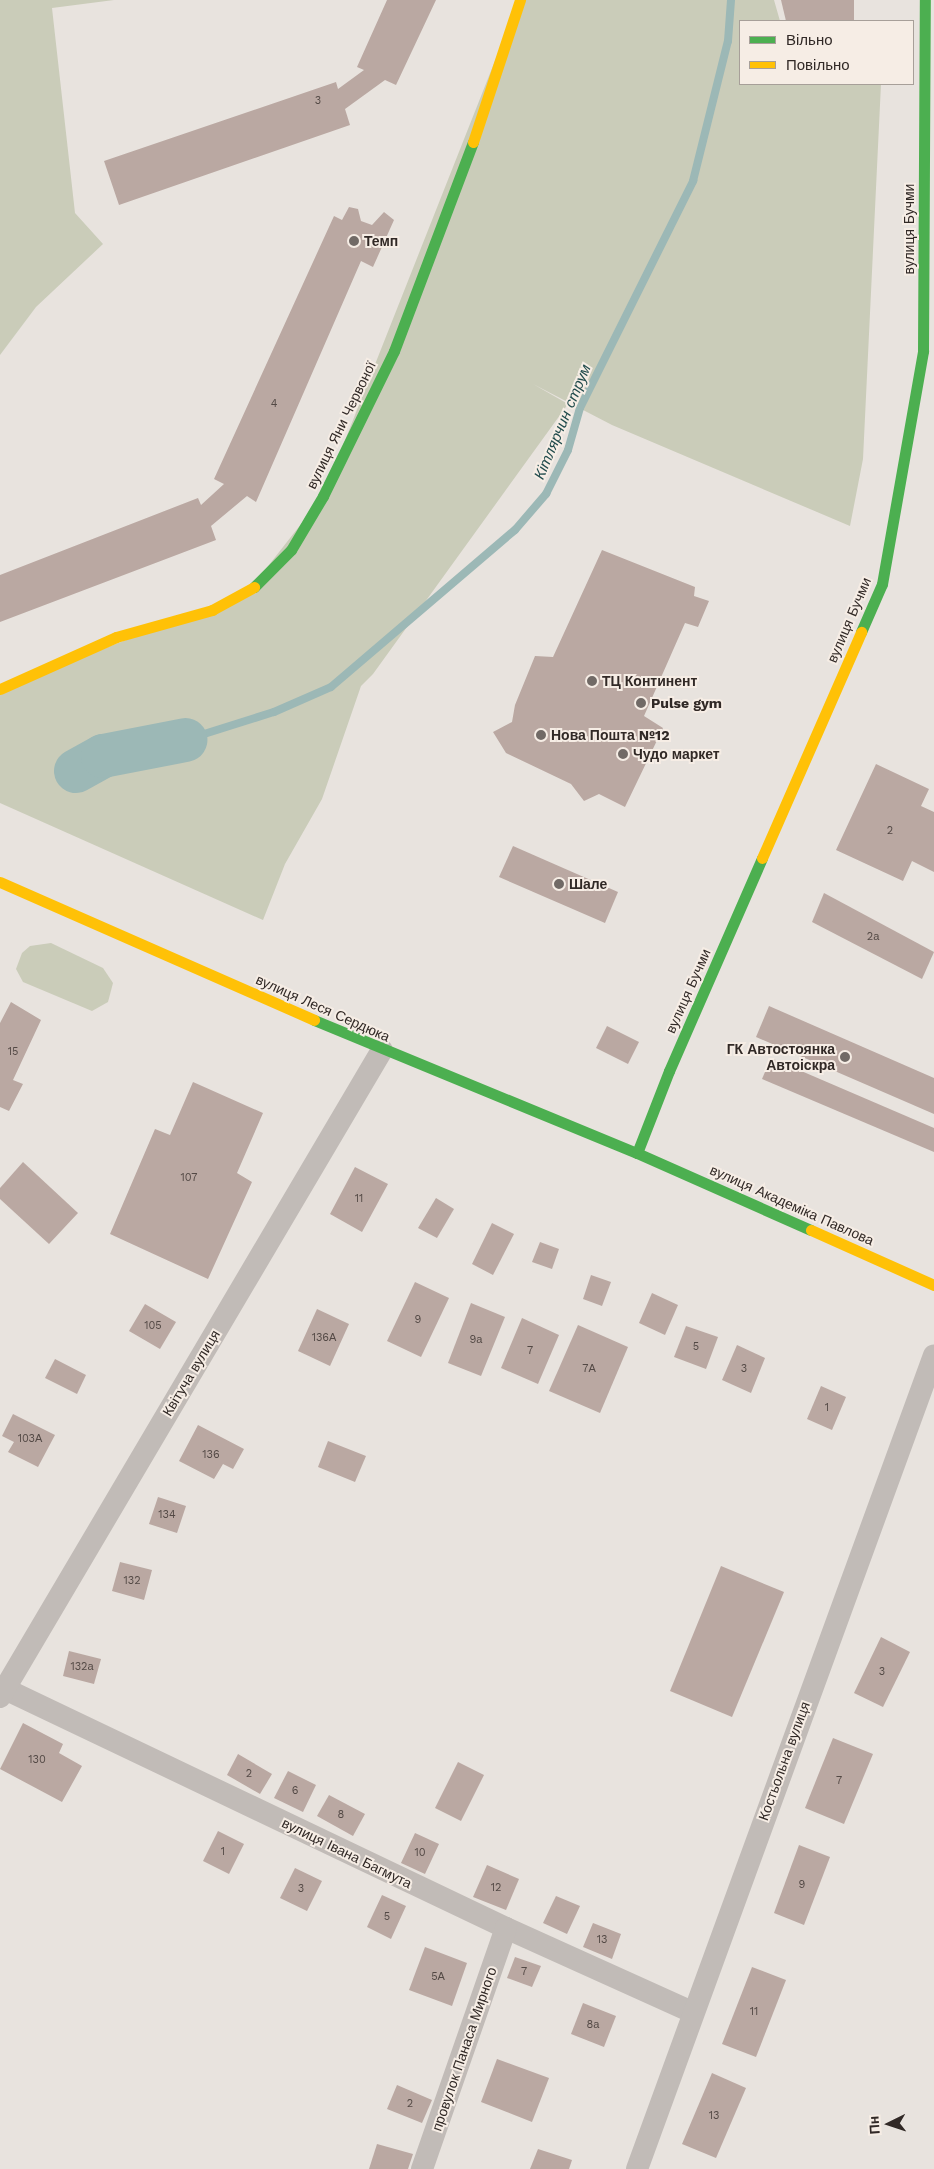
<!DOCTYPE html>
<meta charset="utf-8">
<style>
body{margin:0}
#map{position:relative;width:934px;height:2169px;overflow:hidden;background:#e8e3de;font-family:"Work Sans",sans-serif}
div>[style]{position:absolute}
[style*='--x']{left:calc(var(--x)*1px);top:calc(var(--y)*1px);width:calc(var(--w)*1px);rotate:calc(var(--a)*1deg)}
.green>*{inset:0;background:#caccb9}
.stream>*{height:8px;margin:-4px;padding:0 4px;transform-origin:4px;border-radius:4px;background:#9cb8b6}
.river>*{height:44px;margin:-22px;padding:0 22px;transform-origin:22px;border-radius:22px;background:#9cb8b6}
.building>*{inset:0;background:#baa8a2}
.street>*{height:22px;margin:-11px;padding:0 11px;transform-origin:11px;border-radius:11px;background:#c1bbb7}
.fast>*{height:11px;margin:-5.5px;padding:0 5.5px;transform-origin:5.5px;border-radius:5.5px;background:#4caf50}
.slow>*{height:11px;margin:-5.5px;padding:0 5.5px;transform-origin:5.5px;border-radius:5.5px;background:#ffc107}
.dots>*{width:14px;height:14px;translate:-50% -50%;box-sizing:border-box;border:2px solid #f6ede5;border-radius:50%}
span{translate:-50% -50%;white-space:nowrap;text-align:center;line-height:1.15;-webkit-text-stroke:4px #f6ede5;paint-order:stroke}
.number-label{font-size:11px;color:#534945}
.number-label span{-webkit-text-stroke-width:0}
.street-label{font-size:14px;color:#312926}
.poi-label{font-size:14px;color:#312926;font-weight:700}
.left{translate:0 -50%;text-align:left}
.right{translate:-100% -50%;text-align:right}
.water-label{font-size:15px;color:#224c4d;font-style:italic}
.legend{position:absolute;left:739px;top:20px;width:175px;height:65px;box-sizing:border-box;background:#f6ede5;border:1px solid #a79f99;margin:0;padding:6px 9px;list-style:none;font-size:15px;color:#312926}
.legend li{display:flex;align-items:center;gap:10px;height:25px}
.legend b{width:25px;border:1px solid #a79f99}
.north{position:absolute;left:864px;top:2099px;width:50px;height:50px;-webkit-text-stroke:4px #f6ede5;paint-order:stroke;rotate:266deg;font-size:14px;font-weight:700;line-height:20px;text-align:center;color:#312926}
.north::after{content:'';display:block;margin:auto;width:18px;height:22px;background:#312926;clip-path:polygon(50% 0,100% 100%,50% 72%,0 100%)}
</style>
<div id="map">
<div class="green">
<i style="clip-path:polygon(0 0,114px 0,52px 8px,75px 213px,103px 244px,36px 307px,0 355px)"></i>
<i style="clip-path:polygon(519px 0,774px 0,780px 21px,740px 21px,740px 84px,881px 84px,863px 459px,850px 526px,612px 425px,533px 384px,568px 404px,373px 674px,361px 686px,322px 799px,285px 864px,263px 920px,0 803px,0 689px,247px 593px,323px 496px)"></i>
<i style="clip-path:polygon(51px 943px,103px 968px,113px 983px,108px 1002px,92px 1011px,23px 982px,16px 969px,22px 953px,30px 946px)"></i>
</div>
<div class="stream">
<i style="--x:185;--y:740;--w:93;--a:-17.5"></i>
<i style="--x:274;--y:712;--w:62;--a:-23.7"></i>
<i style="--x:331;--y:687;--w:242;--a:-40.5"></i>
<i style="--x:515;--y:530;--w:48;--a:-49.3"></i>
<i style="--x:546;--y:494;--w:49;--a:-63.4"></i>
<i style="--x:568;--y:450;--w:44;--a:-74.1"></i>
<i style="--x:580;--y:408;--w:254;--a:-63.5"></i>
<i style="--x:693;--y:181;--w:144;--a:-76"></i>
<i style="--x:728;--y:41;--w:41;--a:-85.8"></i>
</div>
<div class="river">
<i style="--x:76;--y:771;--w:31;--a:-29"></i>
<i style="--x:103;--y:756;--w:84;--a:-11"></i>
</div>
<div class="building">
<i style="clip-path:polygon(387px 0,436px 0,396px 85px,385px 80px,345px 109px,350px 125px,119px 205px,104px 161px,336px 82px,338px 89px,364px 70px,357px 67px)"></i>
<i style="clip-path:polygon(781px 0,854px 0,854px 21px,786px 21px)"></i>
<i style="clip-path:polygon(349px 207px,358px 209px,361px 221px,372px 225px,384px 212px,394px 220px,373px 267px,361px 261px,256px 502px,247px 496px,211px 526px,216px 540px,0 622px,0 575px,198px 498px,201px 505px,224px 484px,214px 479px,334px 216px,342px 220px)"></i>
<i style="clip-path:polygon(602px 550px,695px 587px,694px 596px,709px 601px,698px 627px,685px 623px,644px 716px,663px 728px,625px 807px,599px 794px,584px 801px,571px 784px,506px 753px,493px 732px,512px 722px,515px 705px,535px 656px,553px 657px)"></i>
<i style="clip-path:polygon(876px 764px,929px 789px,921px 806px,934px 812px,934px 872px,912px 861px,903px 881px,836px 850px)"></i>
<i style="clip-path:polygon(513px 846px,618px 892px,605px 923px,499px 877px)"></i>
<i style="clip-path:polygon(824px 893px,934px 952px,922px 979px,812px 922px)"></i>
<i style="clip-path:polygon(11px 1002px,41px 1020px,13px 1080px,23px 1084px,9px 1111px,0 1107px,0 1023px)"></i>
<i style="clip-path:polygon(769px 1006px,934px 1078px,934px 1114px,756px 1037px)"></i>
<i style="clip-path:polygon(607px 1026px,639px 1042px,628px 1064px,596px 1048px)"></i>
<i style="clip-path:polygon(771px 1058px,934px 1128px,934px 1152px,762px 1079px)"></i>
<i style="clip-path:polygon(193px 1082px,263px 1113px,237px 1173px,252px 1182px,208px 1279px,110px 1234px,155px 1129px,170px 1135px)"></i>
<i style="clip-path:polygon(23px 1162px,78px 1213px,49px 1244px,0 1199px,0 1188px)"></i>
<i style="clip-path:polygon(355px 1167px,388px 1184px,362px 1232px,330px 1214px)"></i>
<i style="clip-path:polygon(436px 1198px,454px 1209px,437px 1238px,418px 1228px)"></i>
<i style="clip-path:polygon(492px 1223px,514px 1234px,493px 1275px,472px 1264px)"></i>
<i style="clip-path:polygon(540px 1242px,559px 1249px,552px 1269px,532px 1262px)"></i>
<i style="clip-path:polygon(591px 1275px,611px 1282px,602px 1306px,583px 1299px)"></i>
<i style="clip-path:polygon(415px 1282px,449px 1298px,421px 1357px,387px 1341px)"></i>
<i style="clip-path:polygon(652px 1293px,678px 1305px,665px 1335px,639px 1323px)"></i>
<i style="clip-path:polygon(471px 1303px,505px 1317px,481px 1376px,448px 1363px)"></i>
<i style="clip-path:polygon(145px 1304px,176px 1322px,160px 1349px,129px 1331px)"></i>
<i style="clip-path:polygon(317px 1309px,349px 1324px,330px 1366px,298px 1351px)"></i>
<i style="clip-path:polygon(522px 1318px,559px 1335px,538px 1384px,501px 1368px)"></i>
<i style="clip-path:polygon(578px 1325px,628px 1347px,600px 1413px,549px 1391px)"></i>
<i style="clip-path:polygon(686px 1326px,718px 1337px,706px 1369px,674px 1357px)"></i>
<i style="clip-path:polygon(737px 1345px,765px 1358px,751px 1393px,722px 1380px)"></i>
<i style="clip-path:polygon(55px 1359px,86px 1375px,77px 1394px,45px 1378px)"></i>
<i style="clip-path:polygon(821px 1386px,846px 1397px,832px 1430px,807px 1419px)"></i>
<i style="clip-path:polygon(13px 1414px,55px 1435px,38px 1467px,8px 1452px,14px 1442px,2px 1436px)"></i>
<i style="clip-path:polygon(198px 1425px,244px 1449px,233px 1469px,223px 1464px,214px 1479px,179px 1461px)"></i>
<i style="clip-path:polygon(328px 1441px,366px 1456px,355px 1482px,318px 1467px)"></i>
<i style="clip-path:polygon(158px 1497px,186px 1506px,177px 1533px,149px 1524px)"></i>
<i style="clip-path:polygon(120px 1562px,152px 1570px,144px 1600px,112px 1591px)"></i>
<i style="clip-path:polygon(721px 1566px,784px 1592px,732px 1717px,670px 1691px)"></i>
<i style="clip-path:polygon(881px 1637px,910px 1652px,883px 1707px,854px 1693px)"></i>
<i style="clip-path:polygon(69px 1651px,101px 1659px,94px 1684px,63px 1676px)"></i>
<i style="clip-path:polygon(23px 1723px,63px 1744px,59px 1753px,82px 1766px,62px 1802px,0 1769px)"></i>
<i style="clip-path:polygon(833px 1738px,873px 1754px,844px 1824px,805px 1808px)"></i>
<i style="clip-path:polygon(238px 1754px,272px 1774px,260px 1794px,227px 1775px)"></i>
<i style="clip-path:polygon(458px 1762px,484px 1775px,461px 1821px,435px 1808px)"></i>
<i style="clip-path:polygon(288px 1771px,316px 1785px,303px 1812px,274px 1798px)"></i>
<i style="clip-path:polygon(329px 1795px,365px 1814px,353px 1836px,317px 1816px)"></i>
<i style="clip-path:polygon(218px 1831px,244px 1844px,229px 1874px,203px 1861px)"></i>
<i style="clip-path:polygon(415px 1833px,439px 1844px,425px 1874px,401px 1863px)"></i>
<i style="clip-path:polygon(799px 1845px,830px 1857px,804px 1925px,774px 1913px)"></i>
<i style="clip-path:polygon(487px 1865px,519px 1879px,506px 1910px,473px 1897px)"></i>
<i style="clip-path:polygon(295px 1868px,322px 1881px,307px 1911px,280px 1898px)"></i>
<i style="clip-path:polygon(382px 1895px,406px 1906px,391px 1939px,367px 1927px)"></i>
<i style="clip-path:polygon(556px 1896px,580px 1906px,567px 1934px,543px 1923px)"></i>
<i style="clip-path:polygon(593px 1923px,621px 1934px,612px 1959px,583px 1947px)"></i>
<i style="clip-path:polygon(425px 1947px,467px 1963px,452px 2006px,409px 1990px)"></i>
<i style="clip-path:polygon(515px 1957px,541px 1966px,532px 1987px,507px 1978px)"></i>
<i style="clip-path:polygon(752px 1967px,786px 1980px,756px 2057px,722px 2044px)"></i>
<i style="clip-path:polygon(583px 2003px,616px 2016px,604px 2047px,571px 2034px)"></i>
<i style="clip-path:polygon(497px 2059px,549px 2078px,532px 2122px,481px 2102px)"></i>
<i style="clip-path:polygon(712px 2073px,746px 2088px,716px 2158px,682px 2144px)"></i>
<i style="clip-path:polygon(397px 2085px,432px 2100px,422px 2123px,387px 2109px)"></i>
<i style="clip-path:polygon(377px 2144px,413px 2154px,408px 2169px,369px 2169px)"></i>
<i style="clip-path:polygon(538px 2149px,572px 2160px,569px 2169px,530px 2169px)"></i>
</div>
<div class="street">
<i style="--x:5;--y:1689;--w:555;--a:25.5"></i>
<i style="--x:506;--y:1928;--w:204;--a:24.3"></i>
<i style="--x:0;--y:1697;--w:751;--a:-59.44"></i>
<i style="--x:422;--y:2169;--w:255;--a:-70.8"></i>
<i style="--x:637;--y:2169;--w:866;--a:-69.95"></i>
</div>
<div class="fast">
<i style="--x:254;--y:587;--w:52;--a:-45"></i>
<i style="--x:291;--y:550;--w:63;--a:-59.3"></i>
<i style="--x:323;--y:496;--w:161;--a:-63.9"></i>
<i style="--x:394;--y:351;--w:223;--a:-69.3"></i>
<i style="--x:861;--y:632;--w:52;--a:-66.4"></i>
<i style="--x:882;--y:584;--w:237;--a:-80"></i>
<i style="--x:923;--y:351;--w:351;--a:-89.7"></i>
<i style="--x:314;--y:1020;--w:349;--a:22.4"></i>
<i style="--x:637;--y:1153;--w:190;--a:23.9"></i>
<i style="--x:637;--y:1153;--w:88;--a:-68.7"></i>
<i style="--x:669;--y:1071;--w:232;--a:-66.4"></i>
</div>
<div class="slow">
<i style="--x:473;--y:142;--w:150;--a:-71.7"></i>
<i style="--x:0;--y:689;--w:127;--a:-24.1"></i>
<i style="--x:116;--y:637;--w:100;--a:-15.7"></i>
<i style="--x:212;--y:610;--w:48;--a:-28.7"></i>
<i style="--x:762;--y:858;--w:247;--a:-66.3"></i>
<i style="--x:0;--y:882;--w:343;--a:23.7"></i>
<i style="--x:811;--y:1230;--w:135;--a:24.1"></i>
</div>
<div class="dots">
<i style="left:354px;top:241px;background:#716a66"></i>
<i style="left:592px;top:681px;background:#716a66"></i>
<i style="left:641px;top:703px;background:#716a66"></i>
<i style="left:541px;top:735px;background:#716a66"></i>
<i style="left:623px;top:754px;background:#716a66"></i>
<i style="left:559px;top:884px;background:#716a66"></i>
<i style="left:845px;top:1057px;background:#716a66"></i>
</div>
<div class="number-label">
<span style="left:318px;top:101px">3</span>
<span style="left:274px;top:404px">4</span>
<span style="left:890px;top:831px">2</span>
<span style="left:873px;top:937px">2а</span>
<span style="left:13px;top:1052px">15</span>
<span style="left:189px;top:1178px">107</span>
<span style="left:359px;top:1199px">11</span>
<span style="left:418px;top:1320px">9</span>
<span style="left:153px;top:1326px">105</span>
<span style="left:324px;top:1338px">136А</span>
<span style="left:476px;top:1340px">9а</span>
<span style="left:696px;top:1347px">5</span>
<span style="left:530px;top:1351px">7</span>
<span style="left:589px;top:1369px">7А</span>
<span style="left:744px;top:1369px">3</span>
<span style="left:827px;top:1408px">1</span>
<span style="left:30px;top:1439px">103А</span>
<span style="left:211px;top:1455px">136</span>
<span style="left:167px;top:1515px">134</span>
<span style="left:132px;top:1581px">132</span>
<span style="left:82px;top:1667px">132а</span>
<span style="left:882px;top:1672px">3</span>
<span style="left:37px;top:1760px">130</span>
<span style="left:249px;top:1774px">2</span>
<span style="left:839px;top:1781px">7</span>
<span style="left:295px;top:1791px">6</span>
<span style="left:341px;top:1815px">8</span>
<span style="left:223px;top:1852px">1</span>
<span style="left:420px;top:1853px">10</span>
<span style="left:802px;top:1885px">9</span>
<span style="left:496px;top:1888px">12</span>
<span style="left:301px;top:1889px">3</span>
<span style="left:387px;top:1917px">5</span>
<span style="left:602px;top:1940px">13</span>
<span style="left:524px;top:1972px">7</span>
<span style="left:438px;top:1977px">5А</span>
<span style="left:754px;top:2012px">11</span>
<span style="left:593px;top:2025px">8а</span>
<span style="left:410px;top:2104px">2</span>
<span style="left:714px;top:2116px">13</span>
</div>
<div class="street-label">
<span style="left:909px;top:229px;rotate:-90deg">вулиця Бучми</span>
<span style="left:341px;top:425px;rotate:-64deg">вулиця Яни Червоної</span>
<span style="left:849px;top:620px;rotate:-67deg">вулиця Бучми</span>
<span style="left:688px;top:991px;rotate:-66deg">вулиця Бучми</span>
<span style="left:323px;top:1008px;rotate:24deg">вулиця Леся Сердюка</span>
<span style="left:792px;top:1205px;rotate:24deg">вулиця Академіка Павлова</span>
<span style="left:191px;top:1373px;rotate:-59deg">Квітуча вулиця</span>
<span style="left:784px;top:1761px;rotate:-70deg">Костьольна вулиця</span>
<span style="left:347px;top:1853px;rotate:26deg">вулиця Івана Багмута</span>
<span style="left:464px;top:2049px;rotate:-71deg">провулок Панаса Мирного</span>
</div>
<div class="poi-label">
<span class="left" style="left:364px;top:241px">Темп</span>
<span class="left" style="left:602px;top:681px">ТЦ Континент</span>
<span class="left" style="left:651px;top:703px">Pulse gym</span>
<span class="left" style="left:551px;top:735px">Нова Пошта №12</span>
<span class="left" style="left:633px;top:754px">Чудо маркет</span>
<span class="left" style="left:569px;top:884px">Шале</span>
<span class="right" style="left:835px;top:1057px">ГК Автостоянка<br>Автоіскра</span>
</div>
<div class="water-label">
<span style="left:563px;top:422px;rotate:-67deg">Кітлярчин струм</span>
</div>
<ul class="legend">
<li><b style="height:6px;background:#4caf50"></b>Вільно</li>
<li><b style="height:6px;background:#ffc107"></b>Повільно</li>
</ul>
<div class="north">Пн</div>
</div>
